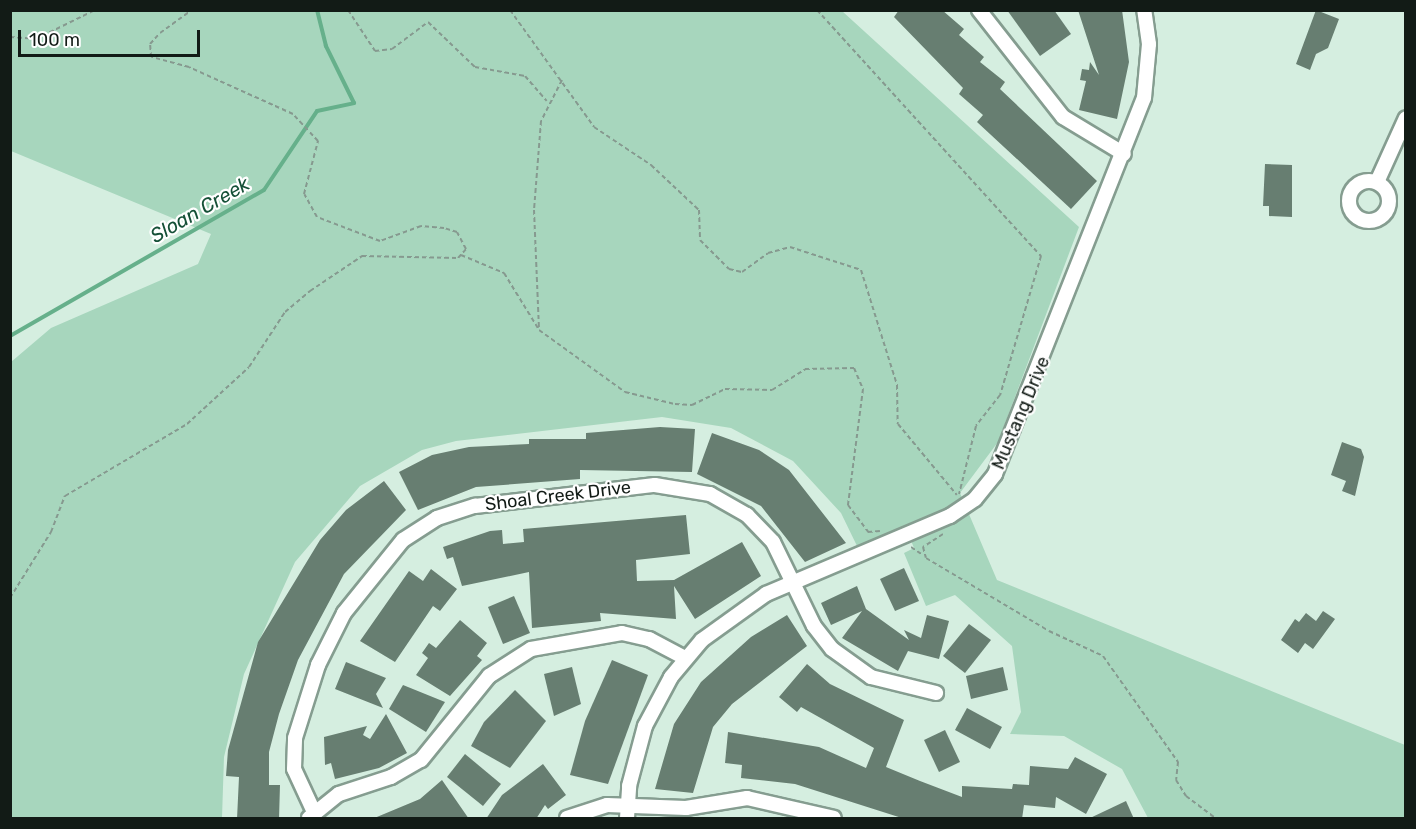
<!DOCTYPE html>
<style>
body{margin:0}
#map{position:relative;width:1416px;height:829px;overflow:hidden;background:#d5eee0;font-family:Rubik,sans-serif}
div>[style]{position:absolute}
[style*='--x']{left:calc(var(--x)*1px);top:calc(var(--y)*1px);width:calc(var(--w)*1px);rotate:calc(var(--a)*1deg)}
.green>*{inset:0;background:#a7d6bd}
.stream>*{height:4px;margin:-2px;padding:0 2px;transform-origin:2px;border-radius:2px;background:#66b08b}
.building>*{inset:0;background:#677e71}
.path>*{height:2px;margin-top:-1px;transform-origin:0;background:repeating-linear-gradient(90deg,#86998f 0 4.5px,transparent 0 7.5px)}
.roads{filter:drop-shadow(2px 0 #859d90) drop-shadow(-2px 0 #859d90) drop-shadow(0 2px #859d90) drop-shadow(0 -2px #859d90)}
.minor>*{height:14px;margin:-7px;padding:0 7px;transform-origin:7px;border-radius:7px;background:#fff}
.minor>.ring{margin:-7px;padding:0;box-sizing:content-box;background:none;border:14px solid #fff;border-radius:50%}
span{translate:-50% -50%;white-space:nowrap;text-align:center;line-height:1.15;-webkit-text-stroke:4.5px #fff;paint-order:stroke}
.street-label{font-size:18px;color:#121b16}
.water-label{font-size:20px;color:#155037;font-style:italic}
.frame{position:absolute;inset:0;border:12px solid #121b16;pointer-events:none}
.scale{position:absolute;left:18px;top:30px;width:182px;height:27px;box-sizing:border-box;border:3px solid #121b16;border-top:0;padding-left:8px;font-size:18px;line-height:21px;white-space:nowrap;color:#121b16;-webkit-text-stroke:4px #fff;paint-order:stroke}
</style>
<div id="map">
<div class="green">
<i style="clip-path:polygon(11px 11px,842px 11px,1079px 227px,998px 442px,960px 493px,997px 580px,1405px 745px,1405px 818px,1148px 818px,1122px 769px,1064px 736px,1010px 734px,1021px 712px,1012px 646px,955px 595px,926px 606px,904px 553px,914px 548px,906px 528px,858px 548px,841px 513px,793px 461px,731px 428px,662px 417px,456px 441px,422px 450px,360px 486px,295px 562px,244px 674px,224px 757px,222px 818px,11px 818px,11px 362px,51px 328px,198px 264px,211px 234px,11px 151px)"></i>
</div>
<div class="stream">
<i style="--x:10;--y:336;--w:293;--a:-29.9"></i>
<i style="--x:264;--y:190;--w:95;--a:-56.1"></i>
<i style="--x:317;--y:111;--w:38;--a:-12"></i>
<i style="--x:354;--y:103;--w:64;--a:-116.2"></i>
<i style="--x:326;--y:46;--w:37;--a:-104"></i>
</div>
<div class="building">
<i style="clip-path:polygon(899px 10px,942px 10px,964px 29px,959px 35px,984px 57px,980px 62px,1005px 82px,1000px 89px,1097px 181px,1071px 209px,977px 122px,983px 115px,959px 94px,963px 88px,894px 17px)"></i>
<i style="clip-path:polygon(1007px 10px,1054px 10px,1071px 34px,1040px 56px)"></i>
<i style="clip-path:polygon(1078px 10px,1122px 10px,1129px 62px,1117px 119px,1079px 110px,1086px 81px,1080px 80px,1082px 69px,1089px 70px,1090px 62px,1099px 75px)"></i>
<i style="clip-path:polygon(1316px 10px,1339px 19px,1328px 48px,1316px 54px,1310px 70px,1296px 64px)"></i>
<i style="clip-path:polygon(1265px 164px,1292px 165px,1292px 217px,1269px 216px,1269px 206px,1263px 206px)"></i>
<i style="clip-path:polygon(660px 427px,695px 429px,692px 472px,580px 470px,580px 479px,476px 487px,418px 510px,399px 472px,432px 455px,469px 447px,529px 444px,529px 439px,586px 439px,586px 433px)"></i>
<i style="clip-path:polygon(712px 433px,759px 450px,789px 470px,846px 543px,805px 562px,761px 506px,697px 474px)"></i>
<i style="clip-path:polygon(1342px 442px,1361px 449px,1364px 457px,1355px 496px,1342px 491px,1346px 481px,1331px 475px)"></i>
<i style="clip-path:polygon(384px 481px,406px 510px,344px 574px,298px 660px,279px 714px,269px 752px,269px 785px,280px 785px,279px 819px,237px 819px,239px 777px,226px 776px,228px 750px,258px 642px,320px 540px,346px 510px)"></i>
<i style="clip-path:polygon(686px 515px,690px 554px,636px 560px,637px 581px,674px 580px,742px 542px,761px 576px,695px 619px,674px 586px,676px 619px,600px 613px,601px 621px,532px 628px,529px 572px,462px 586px,453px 557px,447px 559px,443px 547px,490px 531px,502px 530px,503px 544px,524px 542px,523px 529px)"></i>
<i style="clip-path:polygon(904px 568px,919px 601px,895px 611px,880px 579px)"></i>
<i style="clip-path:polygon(431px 569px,457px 589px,440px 611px,433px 606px,395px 662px,360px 641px,409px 571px,423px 581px)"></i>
<i style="clip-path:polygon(857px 586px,866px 609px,909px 640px,904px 630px,921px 638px,927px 615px,949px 621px,939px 659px,908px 651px,898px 671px,842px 638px,862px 611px,831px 625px,821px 603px)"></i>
<i style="clip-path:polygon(514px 596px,530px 633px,503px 644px,488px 607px)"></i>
<i style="clip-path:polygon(1323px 611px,1335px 619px,1313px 649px,1305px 643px,1298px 653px,1281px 640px,1295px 619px,1299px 622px,1306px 613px,1316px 621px)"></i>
<i style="clip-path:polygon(787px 615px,807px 646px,732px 704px,713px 727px,693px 793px,655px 789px,674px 724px,701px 682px,751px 637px)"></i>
<i style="clip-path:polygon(460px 620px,487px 643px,477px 656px,482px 660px,450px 696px,416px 675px,428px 658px,422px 653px,429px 643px,436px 648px)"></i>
<i style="clip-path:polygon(969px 624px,991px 640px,965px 673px,943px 656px)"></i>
<i style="clip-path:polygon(612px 660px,648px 675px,608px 784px,570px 775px,585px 721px)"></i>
<i style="clip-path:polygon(346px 662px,386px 678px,376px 694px,383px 708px,335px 689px)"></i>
<i style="clip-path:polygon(807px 664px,830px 684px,904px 720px,886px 767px,920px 781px,962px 797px,962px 786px,1012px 789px,1013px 784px,1029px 785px,1030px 766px,1068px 769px,1075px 757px,1107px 774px,1086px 814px,1056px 797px,1055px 808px,1024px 805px,1022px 819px,905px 819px,795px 784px,741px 778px,742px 765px,725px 763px,728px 732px,819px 747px,866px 768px,874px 748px,801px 707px,797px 712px,779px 697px)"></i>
<i style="clip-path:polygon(572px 667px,581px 704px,554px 716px,544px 674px)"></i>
<i style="clip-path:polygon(1003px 667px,1008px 690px,971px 699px,966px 676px)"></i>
<i style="clip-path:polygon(403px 685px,445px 702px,426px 732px,389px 709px)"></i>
<i style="clip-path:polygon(515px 690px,546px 721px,510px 768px,471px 746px,484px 722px)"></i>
<i style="clip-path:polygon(967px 708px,1002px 727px,990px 749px,955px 730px)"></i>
<i style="clip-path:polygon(386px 714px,407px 753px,379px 768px,335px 779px,331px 763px,325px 765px,324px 737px,367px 726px,363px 735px,370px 739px)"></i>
<i style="clip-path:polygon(945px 730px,960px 762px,939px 772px,924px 740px)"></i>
<i style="clip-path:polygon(465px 754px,501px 784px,483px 806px,447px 777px)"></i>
<i style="clip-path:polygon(543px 764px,566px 795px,548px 809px,545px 805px,536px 819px,486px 819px,502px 795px)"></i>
<i style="clip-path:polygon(442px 780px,469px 819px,372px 819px,420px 799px)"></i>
<i style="clip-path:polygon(1126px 801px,1134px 819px,1088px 819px)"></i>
</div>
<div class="path">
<i style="--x:348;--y:10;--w:49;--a:56.6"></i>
<i style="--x:375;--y:51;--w:17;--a:-7"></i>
<i style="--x:392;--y:49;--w:45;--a:-36.9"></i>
<i style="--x:428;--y:22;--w:65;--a:43.8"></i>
<i style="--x:475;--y:67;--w:51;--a:10.2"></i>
<i style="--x:525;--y:76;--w:33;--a:49"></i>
<i style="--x:510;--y:10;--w:144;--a:54.3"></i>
<i style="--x:594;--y:127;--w:69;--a:33.7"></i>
<i style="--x:651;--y:165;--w:66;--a:43.2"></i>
<i style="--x:699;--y:210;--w:30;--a:88"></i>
<i style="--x:700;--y:240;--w:41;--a:45"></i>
<i style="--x:729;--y:269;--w:13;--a:13"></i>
<i style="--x:742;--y:272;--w:32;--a:-36"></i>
<i style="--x:768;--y:253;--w:23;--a:-15"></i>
<i style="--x:790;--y:247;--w:75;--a:17.9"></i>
<i style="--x:861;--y:270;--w:121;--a:72.6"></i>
<i style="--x:897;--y:385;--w:39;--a:89"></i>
<i style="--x:898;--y:424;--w:92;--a:50.3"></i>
<i style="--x:817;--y:10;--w:333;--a:47.7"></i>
<i style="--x:1041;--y:256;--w:145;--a:106.4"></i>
<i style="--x:1000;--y:395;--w:39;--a:128"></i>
<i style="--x:976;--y:426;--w:70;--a:104"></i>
<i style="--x:10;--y:37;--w:26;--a:4"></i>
<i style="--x:36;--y:39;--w:66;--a:-26.2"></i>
<i style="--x:562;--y:80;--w:46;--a:117.1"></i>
<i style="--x:541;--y:121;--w:89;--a:94.5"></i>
<i style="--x:534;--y:210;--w:120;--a:87.6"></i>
<i style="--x:539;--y:330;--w:106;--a:35.8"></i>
<i style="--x:625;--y:392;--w:51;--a:13.5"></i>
<i style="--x:675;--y:404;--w:17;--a:3"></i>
<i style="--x:692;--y:405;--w:37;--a:-26"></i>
<i style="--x:725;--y:389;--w:47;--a:1.2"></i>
<i style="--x:772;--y:390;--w:39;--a:-32"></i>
<i style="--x:805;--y:369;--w:49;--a:-1.2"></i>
<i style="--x:854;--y:368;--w:23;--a:67"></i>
<i style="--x:863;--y:389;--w:117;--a:97.4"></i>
<i style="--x:848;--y:505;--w:34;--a:53"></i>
<i style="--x:868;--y:532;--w:12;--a:-5"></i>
<i style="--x:461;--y:255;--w:47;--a:22.7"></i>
<i style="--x:504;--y:273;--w:67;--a:58.4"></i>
<i style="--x:943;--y:534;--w:24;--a:147"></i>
<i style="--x:923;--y:547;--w:11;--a:75"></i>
<i style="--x:926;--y:558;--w:143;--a:30.7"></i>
<i style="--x:1049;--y:631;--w:60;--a:24.8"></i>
<i style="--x:1103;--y:656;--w:130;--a:54.7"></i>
<i style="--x:1178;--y:762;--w:18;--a:96"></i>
<i style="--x:1176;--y:780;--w:19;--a:58"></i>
<i style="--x:1186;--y:796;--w:36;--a:37"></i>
<i style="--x:911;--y:547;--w:14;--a:34"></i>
<i style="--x:10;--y:598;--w:78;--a:-58.2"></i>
<i style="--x:51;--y:532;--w:39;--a:-69"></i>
<i style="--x:65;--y:496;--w:142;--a:-30.5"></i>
<i style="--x:187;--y:424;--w:84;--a:-42.6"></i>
<i style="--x:249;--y:367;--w:66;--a:-56.8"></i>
<i style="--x:285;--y:312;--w:33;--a:-40"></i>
<i style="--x:310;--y:291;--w:63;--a:-33.9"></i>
<i style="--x:362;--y:256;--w:96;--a:1.2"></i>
<i style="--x:458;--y:258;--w:12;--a:-48"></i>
<i style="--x:466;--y:249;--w:19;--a:-118"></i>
<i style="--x:457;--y:232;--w:14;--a:-163"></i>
<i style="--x:444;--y:228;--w:23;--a:-175"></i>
<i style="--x:421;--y:226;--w:44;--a:159.9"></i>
<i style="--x:380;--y:241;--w:67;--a:-159.1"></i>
<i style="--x:317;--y:217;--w:26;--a:-119"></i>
<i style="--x:304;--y:194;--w:55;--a:-75.2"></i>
<i style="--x:318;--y:141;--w:37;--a:-133"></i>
<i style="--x:293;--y:114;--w:114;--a:-155.7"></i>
<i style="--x:189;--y:67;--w:39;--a:-165"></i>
<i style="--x:151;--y:57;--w:13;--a:-94"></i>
<i style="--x:150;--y:44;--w:15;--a:-48"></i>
<i style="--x:160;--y:33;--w:39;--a:-36"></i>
</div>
<div class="roads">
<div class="minor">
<i style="--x:979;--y:10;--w:136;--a:51.9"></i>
<i style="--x:1063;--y:117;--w:71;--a:31.2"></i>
<i class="ring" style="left:1349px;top:181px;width:26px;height:26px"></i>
<i style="--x:1377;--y:182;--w:70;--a:-65.6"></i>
<i style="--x:314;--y:812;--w:47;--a:-114.9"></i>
<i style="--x:294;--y:769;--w:31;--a:-88"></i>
<i style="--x:295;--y:738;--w:77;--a:-72.5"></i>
<i style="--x:318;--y:665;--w:58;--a:-63.4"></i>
<i style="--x:344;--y:613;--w:94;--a:-51.1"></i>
<i style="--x:403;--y:540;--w:40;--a:-32.9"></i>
<i style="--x:437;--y:518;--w:40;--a:-18"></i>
<i style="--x:475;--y:506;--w:181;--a:-6.7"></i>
<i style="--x:655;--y:485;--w:56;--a:9.3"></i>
<i style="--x:710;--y:494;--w:43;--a:29.6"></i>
<i style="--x:747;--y:515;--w:37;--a:46"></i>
<i style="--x:773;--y:542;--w:93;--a:64"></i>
<i style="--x:814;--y:626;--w:29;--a:52"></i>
<i style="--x:832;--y:649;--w:48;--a:35.7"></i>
<i style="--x:871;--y:677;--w:67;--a:13.8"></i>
<i style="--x:309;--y:818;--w:38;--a:-39"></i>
<i style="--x:339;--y:794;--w:55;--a:-18.1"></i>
<i style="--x:391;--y:777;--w:34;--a:-30"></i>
<i style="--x:421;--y:760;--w:108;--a:-51"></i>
<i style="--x:489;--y:676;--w:50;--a:-32.7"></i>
<i style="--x:531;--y:649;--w:92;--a:-10"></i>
<i style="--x:622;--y:633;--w:28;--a:13"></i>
<i style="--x:649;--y:639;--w:41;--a:27.8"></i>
<i style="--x:567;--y:818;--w:42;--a:-18"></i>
<i style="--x:607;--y:805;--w:79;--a:2.2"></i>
<i style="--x:686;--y:808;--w:62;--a:-9.3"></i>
<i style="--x:747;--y:798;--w:89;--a:12.9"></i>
<i style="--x:627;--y:818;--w:32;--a:-86"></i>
<i style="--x:629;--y:786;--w:62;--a:-75.1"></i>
<i style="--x:645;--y:726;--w:55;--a:-62"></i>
<i style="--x:671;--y:677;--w:48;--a:-50"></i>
<i style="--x:702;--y:640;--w:79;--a:-35.7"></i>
<i style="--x:766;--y:594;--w:200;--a:-23"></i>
<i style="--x:950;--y:516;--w:30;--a:-34"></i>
<i style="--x:975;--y:499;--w:32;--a:-51"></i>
<i style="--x:995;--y:474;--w:404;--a:-68.4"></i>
<i style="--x:1144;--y:98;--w:54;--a:-84.7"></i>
<i style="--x:1149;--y:44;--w:34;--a:-98"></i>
</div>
</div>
<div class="street-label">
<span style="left:1021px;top:413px;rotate:-67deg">Mustang Drive</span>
<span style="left:558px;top:496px;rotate:-7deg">Shoal Creek Drive</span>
</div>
<div class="water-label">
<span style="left:200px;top:210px;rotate:-30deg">Sloan Creek</span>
</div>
<div class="frame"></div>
<div class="scale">100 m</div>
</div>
